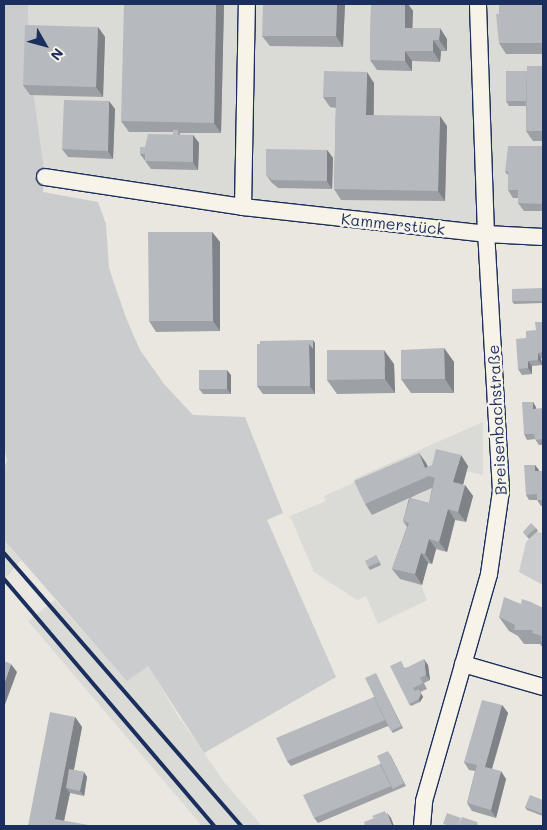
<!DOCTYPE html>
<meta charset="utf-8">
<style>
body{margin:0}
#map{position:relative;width:547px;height:830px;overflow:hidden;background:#eae7e0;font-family:Mali,sans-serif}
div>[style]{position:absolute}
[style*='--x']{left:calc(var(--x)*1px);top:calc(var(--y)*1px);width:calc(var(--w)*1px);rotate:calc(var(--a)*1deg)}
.built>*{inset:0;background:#dadad6}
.green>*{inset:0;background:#cbcccd}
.roads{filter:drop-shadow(1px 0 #1b2f5e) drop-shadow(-1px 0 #1b2f5e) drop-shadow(0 1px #1b2f5e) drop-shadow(0 -1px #1b2f5e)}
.minor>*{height:16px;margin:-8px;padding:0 8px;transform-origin:8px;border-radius:8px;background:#f7f3e8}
.rail>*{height:4px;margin:-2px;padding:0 2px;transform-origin:2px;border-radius:2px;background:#1b2f5e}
.wall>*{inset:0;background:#9da0a4}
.shaded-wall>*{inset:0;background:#7f8286}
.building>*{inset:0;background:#b6babf}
span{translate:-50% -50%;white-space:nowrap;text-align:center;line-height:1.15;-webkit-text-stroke:5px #f7f3e8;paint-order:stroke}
.street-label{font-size:16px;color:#1b2f5e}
.frame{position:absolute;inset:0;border:5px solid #1b2f5e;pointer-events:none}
.north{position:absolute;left:20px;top:20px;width:50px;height:50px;-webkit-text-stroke:4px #f7f3e8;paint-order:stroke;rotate:128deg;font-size:14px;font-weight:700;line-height:20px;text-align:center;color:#1b2f5e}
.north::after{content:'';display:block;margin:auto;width:18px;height:22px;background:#1b2f5e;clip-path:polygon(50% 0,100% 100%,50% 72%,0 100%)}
</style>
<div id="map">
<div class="built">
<i style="clip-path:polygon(4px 4px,13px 4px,39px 270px,62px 428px,77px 495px,110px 590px,130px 634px,178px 716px,225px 783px,262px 826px,202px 826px,28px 621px,55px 600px,127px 680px,138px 673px,93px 586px,75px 539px,46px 427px,4px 62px)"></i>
<i style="clip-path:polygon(28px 4px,543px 4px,543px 237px,45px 177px,29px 60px)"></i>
<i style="clip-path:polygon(483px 422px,483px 475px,466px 471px,461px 492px,473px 496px,466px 522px,455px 520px,447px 552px,436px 549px,432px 564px,428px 563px,421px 585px,427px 600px,378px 624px,366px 596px,357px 600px,314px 572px,290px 516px,326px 501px,324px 496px,355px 482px,354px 479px)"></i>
<i style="clip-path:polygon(4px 540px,21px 560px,4px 580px)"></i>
</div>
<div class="green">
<i style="clip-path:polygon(4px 4px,28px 4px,29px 60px,45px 177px,43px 192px,98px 202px,106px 224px,109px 268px,126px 318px,140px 350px,164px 384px,193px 415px,245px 417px,283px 513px,267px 520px,336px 677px,204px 753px,148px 666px,127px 681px,4px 540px,4px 469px,7px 460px,4px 448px)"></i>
<i style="clip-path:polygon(537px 532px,543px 533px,543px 585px,519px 572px,526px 542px)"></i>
</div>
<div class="roads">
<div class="minor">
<i style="--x:45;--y:177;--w:200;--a:8.6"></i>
<i style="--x:243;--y:207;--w:244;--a:6.3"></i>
<i style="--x:486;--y:234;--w:57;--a:3"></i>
<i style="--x:243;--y:207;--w:203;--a:-88.9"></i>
<i style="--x:463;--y:664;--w:83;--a:16"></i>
<i style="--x:422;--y:826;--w:25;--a:-85"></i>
<i style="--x:424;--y:801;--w:236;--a:-74"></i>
<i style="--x:489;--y:574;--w:84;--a:-81.8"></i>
<i style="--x:501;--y:491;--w:257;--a:-93.3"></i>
<i style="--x:486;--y:234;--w:230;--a:-92"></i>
</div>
</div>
<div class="rail">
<i style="--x:4;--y:553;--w:362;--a:49"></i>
<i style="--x:4;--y:579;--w:324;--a:49.6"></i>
</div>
<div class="wall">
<i style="clip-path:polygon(224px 4px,221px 133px,180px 133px,180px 135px,193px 135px,199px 143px,198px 170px,151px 169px,140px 154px,145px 147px,173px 135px,173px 132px,129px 132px,121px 121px)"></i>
<i style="clip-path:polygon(345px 4px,343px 47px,270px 46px,262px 36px)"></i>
<i style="clip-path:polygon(352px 4px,408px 4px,413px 11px,412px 28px,447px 39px,447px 51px,441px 51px,440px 62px,412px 61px,412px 71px,377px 70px,370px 60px,371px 5px)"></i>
<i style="clip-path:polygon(543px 4px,543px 54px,506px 54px,499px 43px,499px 14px)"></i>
<i style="clip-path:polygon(98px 27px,105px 37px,103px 97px,30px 95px,23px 85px)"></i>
<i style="clip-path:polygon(543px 66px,543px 141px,533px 141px,526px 131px,526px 106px,509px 106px,506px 101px,527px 71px)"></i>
<i style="clip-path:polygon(374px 83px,374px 115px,447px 126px,445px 201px,341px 200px,334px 189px,336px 108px,330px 107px,323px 97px)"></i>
<i style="clip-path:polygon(115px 109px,113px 159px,68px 157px,62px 149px)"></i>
<i style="clip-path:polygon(543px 146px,543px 211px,524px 211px,518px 203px,518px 198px,513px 198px,508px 190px,508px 175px,505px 172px)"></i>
<i style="clip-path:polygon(327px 150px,333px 158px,332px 189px,278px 188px,271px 182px,266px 174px)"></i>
<i style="clip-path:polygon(212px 232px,220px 242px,220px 331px,156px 332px,149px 321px)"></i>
<i style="clip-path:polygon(543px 288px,543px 303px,514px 304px,512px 301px)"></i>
<i style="clip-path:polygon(543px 322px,543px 358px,541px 358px,542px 365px,532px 366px,532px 374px,522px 375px,518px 369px,526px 338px,536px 330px)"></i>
<i style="clip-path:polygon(315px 343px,315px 394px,263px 394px,257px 386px)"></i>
<i style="clip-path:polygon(444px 348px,454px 362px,454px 393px,411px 393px,401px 379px)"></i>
<i style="clip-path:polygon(394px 364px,395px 393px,337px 394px,327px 380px)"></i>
<i style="clip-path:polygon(231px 375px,231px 394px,203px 394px,199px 389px)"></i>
<i style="clip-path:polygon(533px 402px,536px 409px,543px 409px,543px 445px,539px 445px,535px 439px,527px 440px,524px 434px)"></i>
<i style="clip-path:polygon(evenodd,419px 453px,426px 463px,428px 467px,468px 466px,463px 485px,465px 485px,473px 496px,466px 522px,455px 520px,447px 552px,436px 549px,432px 564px,428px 563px,422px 585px,400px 579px,392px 569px,407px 527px,403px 521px,409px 498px,372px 515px,365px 504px,419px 453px,432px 488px,429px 503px,410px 498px,418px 494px,432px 488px)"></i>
<i style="clip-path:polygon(535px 465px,539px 471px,543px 471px,543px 506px,541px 506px,537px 500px,529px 500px,526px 495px)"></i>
<i style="clip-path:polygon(536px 528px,538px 531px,529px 539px,523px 532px)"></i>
<i style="clip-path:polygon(376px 555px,381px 565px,370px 570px,368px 567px)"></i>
<i style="clip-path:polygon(521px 604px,543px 608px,543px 648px,540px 644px,524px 644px,518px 636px,509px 631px,499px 617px)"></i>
<i style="clip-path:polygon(401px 661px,404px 668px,428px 665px,430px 680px,424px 683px,427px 689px,420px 692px,423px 697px,420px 702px,411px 706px,409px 704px)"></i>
<i style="clip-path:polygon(377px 676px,403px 728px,393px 733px,388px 726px,291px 766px,287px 761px,374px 697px)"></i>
<i style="clip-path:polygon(502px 705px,508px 713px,492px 769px,506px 779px,496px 818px,472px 811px,467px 803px,475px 771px,469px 770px,464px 762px)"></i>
<i style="clip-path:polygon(75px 717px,82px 727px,74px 770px,84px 772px,87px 777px,84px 796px,70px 793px,64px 820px,28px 826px)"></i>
<i style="clip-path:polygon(390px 754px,406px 786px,318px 823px,314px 818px,380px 764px)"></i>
<i style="clip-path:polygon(543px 800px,543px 816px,527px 810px,525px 807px)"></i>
</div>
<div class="shaded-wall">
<i style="clip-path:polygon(216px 4px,224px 4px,221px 133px,214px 123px)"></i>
<i style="clip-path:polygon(337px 4px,345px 4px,343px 47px,336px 36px)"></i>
<i style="clip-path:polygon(405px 4px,408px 4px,413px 11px,412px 38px,405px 28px)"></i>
<i style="clip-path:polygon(98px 27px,105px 37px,103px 97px,96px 87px)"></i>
<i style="clip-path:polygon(440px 28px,447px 39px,447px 51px,439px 40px)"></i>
<i style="clip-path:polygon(433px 40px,441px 51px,440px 62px,433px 51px)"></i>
<i style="clip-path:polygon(405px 51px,412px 61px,412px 71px,405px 61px)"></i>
<i style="clip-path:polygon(367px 72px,374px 83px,373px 125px,366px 115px)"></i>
<i style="clip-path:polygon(109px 101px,115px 109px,113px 159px,108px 151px)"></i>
<i style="clip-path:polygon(440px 116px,447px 126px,445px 201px,438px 191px)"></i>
<i style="clip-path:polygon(193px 135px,199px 143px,198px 170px,193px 162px)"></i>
<i style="clip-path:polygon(327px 150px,333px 158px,332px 189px,327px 181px)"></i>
<i style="clip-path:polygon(212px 232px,220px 242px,220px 331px,213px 321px)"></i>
<i style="clip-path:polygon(313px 340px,315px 343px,315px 394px,310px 386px,309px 344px)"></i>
<i style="clip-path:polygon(444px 348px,454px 362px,454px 393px,445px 379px)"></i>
<i style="clip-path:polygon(384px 350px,394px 364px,395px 393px,385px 379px)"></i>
<i style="clip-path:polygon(538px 353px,541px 358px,542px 365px,538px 360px)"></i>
<i style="clip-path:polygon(528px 361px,532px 366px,532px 374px,528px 368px)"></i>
<i style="clip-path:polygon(227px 370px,231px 375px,231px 394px,227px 389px)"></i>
<i style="clip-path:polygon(533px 402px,536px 407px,537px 414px,533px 409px)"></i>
<i style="clip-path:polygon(419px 453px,426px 463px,433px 478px,425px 468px)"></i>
<i style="clip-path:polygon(461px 455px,468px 466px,461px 492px,453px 482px)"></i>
<i style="clip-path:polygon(535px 465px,539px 470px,539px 477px,535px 471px)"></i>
<i style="clip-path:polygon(465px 485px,473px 496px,466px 522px,458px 512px)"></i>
<i style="clip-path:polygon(448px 509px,455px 520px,447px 552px,439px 542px)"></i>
<i style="clip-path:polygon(429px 539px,436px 549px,432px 564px,425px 554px)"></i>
<i style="clip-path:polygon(421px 553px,428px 563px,422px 585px,415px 574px)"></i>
<i style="clip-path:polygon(424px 659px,428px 665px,430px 680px,426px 675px)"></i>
<i style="clip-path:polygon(11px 664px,17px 672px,4px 707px,4px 684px)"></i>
<i style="clip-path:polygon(419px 689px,423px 697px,420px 702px,419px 699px)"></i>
<i style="clip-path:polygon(502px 705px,508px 713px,490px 775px,485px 767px)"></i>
<i style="clip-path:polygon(75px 717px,82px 727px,70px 789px,66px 788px,70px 793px,63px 826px,55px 819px)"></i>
<i style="clip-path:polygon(501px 771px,506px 779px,496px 818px,491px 810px)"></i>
<i style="clip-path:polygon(84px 772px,87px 777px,84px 796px,80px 791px)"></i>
<i style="clip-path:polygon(387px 813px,391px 818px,394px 826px,392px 826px)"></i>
</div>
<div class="building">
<i style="clip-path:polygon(124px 4px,216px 4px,214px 123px,121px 121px)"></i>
<i style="clip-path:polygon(263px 4px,337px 4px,336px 36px,262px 36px)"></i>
<i style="clip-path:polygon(371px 4px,405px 4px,405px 28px,440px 28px,439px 40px,433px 40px,433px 51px,405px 51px,405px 61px,370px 60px)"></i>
<i style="clip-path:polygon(499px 4px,543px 4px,543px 43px,499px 43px,496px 14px,499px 14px)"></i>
<i style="clip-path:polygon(25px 25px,98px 27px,96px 87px,23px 85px)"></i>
<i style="clip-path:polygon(527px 66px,543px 66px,543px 131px,526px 131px)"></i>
<i style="clip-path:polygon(324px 71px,367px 72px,366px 115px,440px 116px,438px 191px,334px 189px,336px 97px,323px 97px)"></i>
<i style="clip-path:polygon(506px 71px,527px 71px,526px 101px,506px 101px)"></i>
<i style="clip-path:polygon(64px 100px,109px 101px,108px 151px,62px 149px)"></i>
<i style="clip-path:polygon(173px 130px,178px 130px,178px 135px,173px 135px)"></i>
<i style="clip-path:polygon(148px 134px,193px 135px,193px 162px,145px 161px,145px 154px,140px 154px,140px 147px,145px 147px)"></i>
<i style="clip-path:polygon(508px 146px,543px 146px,543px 204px,518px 203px,518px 190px,508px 190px,508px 171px,505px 172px)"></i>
<i style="clip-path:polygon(266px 149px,327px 150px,327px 181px,272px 180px,266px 174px)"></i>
<i style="clip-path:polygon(148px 232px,212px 232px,213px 321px,149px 321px)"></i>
<i style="clip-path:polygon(543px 288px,543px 301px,512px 301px,512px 289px)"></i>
<i style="clip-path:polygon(535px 322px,543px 322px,543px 352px,538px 353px,538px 360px,528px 361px,528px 368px,518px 369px,516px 339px,526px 338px,526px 331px,536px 330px)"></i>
<i style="clip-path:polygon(313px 340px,313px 349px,309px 344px,260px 344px,260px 341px)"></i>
<i style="clip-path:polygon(257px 344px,309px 344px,310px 386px,257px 386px)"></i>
<i style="clip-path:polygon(444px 348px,445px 379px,401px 379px,401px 350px)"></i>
<i style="clip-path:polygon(327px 350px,384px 350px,385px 379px,327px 380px)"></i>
<i style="clip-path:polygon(199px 370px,227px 370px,227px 389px,199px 389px)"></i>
<i style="clip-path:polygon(522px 402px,533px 402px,533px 409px,543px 408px,543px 439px,535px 440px,534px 434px,524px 434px)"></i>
<i style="clip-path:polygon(436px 449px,461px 455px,453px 482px,465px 485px,458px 512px,448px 509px,439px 542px,429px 539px,425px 554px,421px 553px,415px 574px,392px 569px,409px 523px,403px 521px,410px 498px,429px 503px,435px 478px,429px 476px,365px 504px,354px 481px,419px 453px,425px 468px,432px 465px)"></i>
<i style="clip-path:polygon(524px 465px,535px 465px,535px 471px,543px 471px,543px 500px,537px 500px,537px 494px,526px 495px)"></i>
<i style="clip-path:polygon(531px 523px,536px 528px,527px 536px,523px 532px)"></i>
<i style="clip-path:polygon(376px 555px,379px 562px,368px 567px,365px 561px)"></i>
<i style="clip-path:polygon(504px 597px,521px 604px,522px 599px,531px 602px,543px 608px,543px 641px,541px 641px,542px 636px,532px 633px,533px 630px,514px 630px,515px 625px,499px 617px)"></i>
<i style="clip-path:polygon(424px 659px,426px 675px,420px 678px,423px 683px,413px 688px,404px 669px)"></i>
<i style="clip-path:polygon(4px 661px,11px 664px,4px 684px)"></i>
<i style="clip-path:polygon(401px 661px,413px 688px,415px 691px,419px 689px,421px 694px,419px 699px,409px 704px,390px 666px)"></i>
<i style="clip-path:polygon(376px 673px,401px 726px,391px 731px,365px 678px)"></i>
<i style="clip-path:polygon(374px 697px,385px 720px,287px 761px,276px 738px)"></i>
<i style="clip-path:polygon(482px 700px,502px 705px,485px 767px,501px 771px,491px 810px,467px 803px,477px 765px,464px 762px)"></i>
<i style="clip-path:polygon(50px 712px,75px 717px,55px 819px,94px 826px,28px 826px)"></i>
<i style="clip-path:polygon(388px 751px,404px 783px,393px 789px,377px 756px)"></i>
<i style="clip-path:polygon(380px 764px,391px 786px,314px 818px,303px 795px)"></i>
<i style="clip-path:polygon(69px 769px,84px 772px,80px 791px,66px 788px)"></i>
<i style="clip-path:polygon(530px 795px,543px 800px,543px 814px,525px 807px)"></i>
<i style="clip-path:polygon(385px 811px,386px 814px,374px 818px,372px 816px)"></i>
<i style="clip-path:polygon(387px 813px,392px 826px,365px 826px,364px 822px)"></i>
<i style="clip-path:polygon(447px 813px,461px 818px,458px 826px,450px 826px,443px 824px)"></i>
<i style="clip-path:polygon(462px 817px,477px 822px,478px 826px,458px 826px)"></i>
</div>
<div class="street-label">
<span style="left:393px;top:224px;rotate:6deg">Kammerstück</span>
<span style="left:497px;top:420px;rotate:-93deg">Breisenbachstraße</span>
</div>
<div class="frame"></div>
<div class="north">N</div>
</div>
